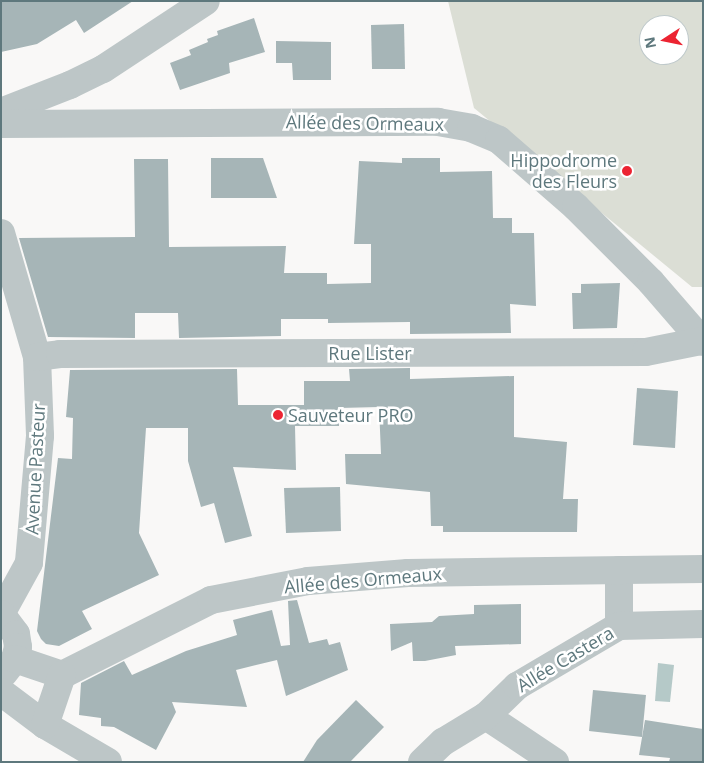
<!DOCTYPE html>
<meta charset="utf-8">
<style>
body{margin:0}
#map{position:relative;width:704px;height:763px;overflow:hidden;background:#f9f8f7;font-family:"Open Sans",sans-serif}
div>[style]{position:absolute}
[style*='--x']{left:calc(var(--x)*1px);top:calc(var(--y)*1px);width:calc(var(--w)*1px);rotate:calc(var(--a)*1deg)}
.green>*{inset:0;background:#dbded5}
.water>*{inset:0;background:#b5c9c8}
.building>*{inset:0;background:#a6b5b7}
.street>*{height:28px;margin:-14px;padding:0 14px;transform-origin:14px;border-radius:14px;background:#bdc6c7}
.dots>*{width:14px;height:14px;translate:-50% -50%;box-sizing:border-box;border:2px solid #fff;border-radius:50%}
span{translate:-50% -50%;white-space:nowrap;text-align:center;line-height:1.15;-webkit-text-stroke:5px #fff;paint-order:stroke}
.street-label{font-size:18px;color:#5e787d}
.poi-label{font-size:18px;color:#5e787d}
.right{translate:-100% -50%;text-align:right}
.left{translate:0 -50%;text-align:left}
.frame{position:absolute;inset:0;border:2px solid #5e787d;pointer-events:none}
.north{position:absolute;left:639px;top:15px;width:50px;height:50px;box-sizing:border-box;background:#fff;border:1px solid #bfc9cb;border-radius:50%;rotate:259deg;font-size:14px;font-weight:700;line-height:20px;text-align:center;color:#5e787d}
.north::after{content:'';display:block;margin:auto;width:18px;height:22px;background:#ec2432;clip-path:polygon(50% 0,100% 100%,50% 72%,0 100%)}
</style>
<div id="map">
<div class="green">
<i style="clip-path:polygon(evenodd,448px 1px,703px 1px,703px 287px,692px 287px,474px 108px,448px 1px,649px 25px,679px 25px,679px 55px,649px 55px,649px 25px)"></i>
</div>
<div class="water">
<i style="clip-path:polygon(658px 663px,674px 665px,670px 702px,655px 701px)"></i>
</div>
<div class="building">
<i style="clip-path:polygon(1px 1px,133px 1px,84px 33px,76px 20px,37px 44px,1px 52px)"></i>
<i style="clip-path:polygon(254px 18px,265px 52px,229px 63px,230px 73px,180px 90px,170px 63px,191px 55px,189px 50px,208px 42px,207px 39px,218px 35px,217px 31px)"></i>
<i style="clip-path:polygon(404px 24px,405px 69px,372px 69px,371px 25px)"></i>
<i style="clip-path:polygon(276px 41px,331px 42px,331px 80px,293px 80px,292px 63px,276px 63px)"></i>
<i style="clip-path:polygon(211px 158px,263px 158px,277px 198px,211px 198px)"></i>
<i style="clip-path:polygon(402px 158px,440px 158px,440px 172px,492px 171px,493px 218px,512px 218px,512px 233px,534px 233px,536px 306px,510px 304px,511px 333px,410px 334px,410px 322px,328px 323px,328px 319px,281px 319px,281px 336px,179px 338px,178px 313px,135px 313px,135px 338px,48px 337px,19px 238px,135px 237px,134px 159px,168px 159px,169px 247px,286px 246px,284px 273px,327px 273px,327px 284px,371px 283px,371px 244px,354px 244px,359px 161px,402px 163px)"></i>
<i style="clip-path:polygon(620px 283px,617px 328px,573px 329px,572px 293px,581px 293px,581px 284px)"></i>
<i style="clip-path:polygon(410px 368px,410px 379px,514px 376px,514px 437px,567px 442px,563px 499px,578px 499px,577px 532px,443px 532px,443px 526px,431px 526px,430px 492px,346px 484px,345px 454px,381px 454px,379px 407px,339px 408px,339px 426px,295px 426px,296px 470px,233px 467px,252px 536px,225px 543px,214px 503px,201px 507px,188px 461px,188px 428px,146px 428px,139px 533px,159px 575px,82px 611px,92px 629px,59px 646px,46px 644px,41px 639px,37px 631px,58px 458px,72px 459px,73px 418px,66px 417px,70px 370px,237px 369px,238px 405px,304px 405px,304px 381px,350px 381px,349px 369px)"></i>
<i style="clip-path:polygon(637px 388px,678px 391px,675px 448px,633px 445px)"></i>
<i style="clip-path:polygon(340px 487px,341px 531px,286px 533px,284px 488px)"></i>
<i style="clip-path:polygon(297px 600px,309px 643px,327px 639px,329px 645px,340px 642px,348px 670px,286px 696px,277px 660px,236px 670px,247px 707px,172px 702px,176px 712px,156px 750px,114px 727px,101px 726px,101px 718px,79px 715px,81px 683px,124px 661px,132px 675px,186px 651px,237px 635px,233px 620px,272px 610px,281px 646px,290px 645px,288px 601px)"></i>
<i style="clip-path:polygon(521px 604px,521px 644px,455px 646px,456px 655px,425px 661px,413px 661px,412px 642px,391px 651px,390px 624px,432px 622px,439px 616px,474px 614px,474px 605px)"></i>
<i style="clip-path:polygon(593px 690px,646px 695px,642px 737px,589px 731px)"></i>
<i style="clip-path:polygon(356px 700px,384px 727px,350px 762px,303px 762px,317px 740px)"></i>
<i style="clip-path:polygon(645px 720px,703px 729px,703px 762px,669px 762px,670px 758px,639px 755px)"></i>
</div>
<div class="street">
<i style="--x:1;--y:112;--w:74;--a:-21.4"></i>
<i style="--x:70;--y:85;--w:37;--a:-26"></i>
<i style="--x:103;--y:69;--w:123;--a:-33.4"></i>
<i style="--x:1;--y:124;--w:437;--a:-0.3"></i>
<i style="--x:438;--y:122;--w:34;--a:10"></i>
<i style="--x:471;--y:128;--w:30;--a:23"></i>
<i style="--x:499;--y:140;--w:102;--a:41"></i>
<i style="--x:576;--y:207;--w:106;--a:45"></i>
<i style="--x:651;--y:282;--w:79;--a:49.1"></i>
<i style="--x:1;--y:233;--w:129;--a:73.8"></i>
<i style="--x:37;--y:357;--w:79;--a:87.8"></i>
<i style="--x:40;--y:436;--w:127;--a:95"></i>
<i style="--x:29;--y:563;--w:58;--a:118.8"></i>
<i style="--x:37;--y:357;--w:23;--a:-7"></i>
<i style="--x:60;--y:354;--w:586;--a:-0.2"></i>
<i style="--x:646;--y:352;--w:56;--a:-11.3"></i>
<i style="--x:1;--y:614;--w:25;--a:53"></i>
<i style="--x:16;--y:634;--w:13;--a:81"></i>
<i style="--x:18;--y:647;--w:12;--a:104"></i>
<i style="--x:15;--y:659;--w:18;--a:128"></i>
<i style="--x:619;--y:626;--w:56;--a:-90"></i>
<i style="--x:15;--y:659;--w:50;--a:18.8"></i>
<i style="--x:62;--y:675;--w:167;--a:-26.7"></i>
<i style="--x:211;--y:600;--w:99;--a:-11.1"></i>
<i style="--x:308;--y:581;--w:100;--a:-4.6"></i>
<i style="--x:408;--y:573;--w:295;--a:-0.8"></i>
<i style="--x:1;--y:692;--w:55;--a:36.9"></i>
<i style="--x:45;--y:725;--w:73;--a:30.4"></i>
<i style="--x:486;--y:716;--w:83;--a:33.7"></i>
<i style="--x:45;--y:725;--w:53;--a:-71.2"></i>
<i style="--x:422;--y:762;--w:29;--a:-44"></i>
<i style="--x:443;--y:742;--w:50;--a:-31.2"></i>
<i style="--x:486;--y:716;--w:43;--a:-44.1"></i>
<i style="--x:517;--y:686;--w:118;--a:-30.5"></i>
<i style="--x:619;--y:626;--w:84;--a:-1.4"></i>
</div>
<div class="dots">
<i style="left:627px;top:171px;background:#ec2432"></i>
<i style="left:278px;top:415px;background:#ec2432"></i>
</div>
<div class="street-label">
<span style="left:365px;top:123px;rotate:1deg">Allée des Ormeaux</span>
<span style="left:370px;top:353px">Rue Lister</span>
<span style="left:35px;top:469px;rotate:-87deg">Avenue Pasteur</span>
<span style="left:363px;top:580px;rotate:-5deg">Allée des Ormeaux</span>
<span style="left:565px;top:659px;rotate:-31deg">Allée Castera</span>
</div>
<div class="poi-label">
<span class="right" style="left:617px;top:171px">Hippodrome<br>des Fleurs</span>
<span class="left" style="left:288px;top:415px">Sauveteur PRO</span>
</div>
<div class="frame"></div>
<div class="north">N</div>
</div>
